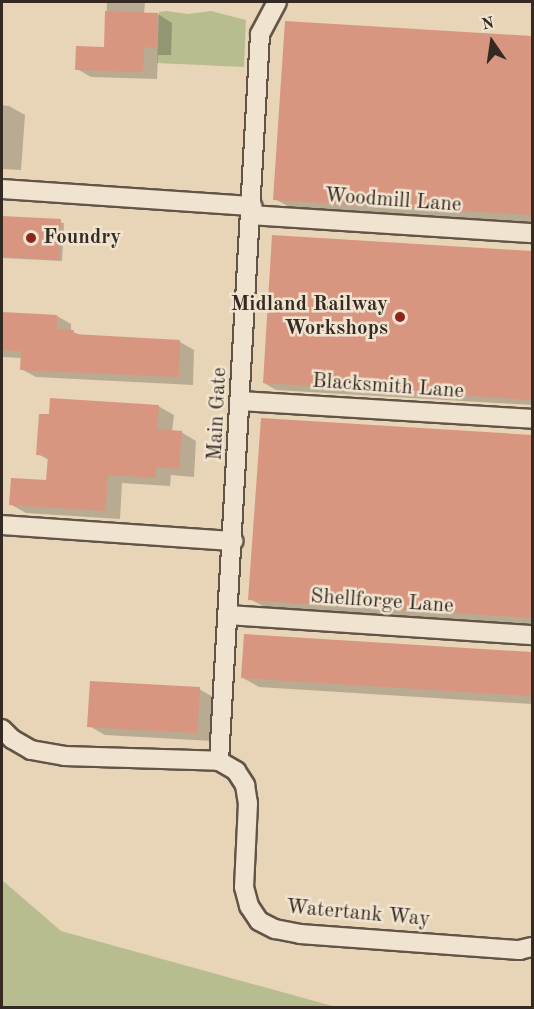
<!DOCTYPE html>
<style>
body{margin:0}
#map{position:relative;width:534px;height:1009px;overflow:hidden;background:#e8d5b7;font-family:"Old Standard TT",serif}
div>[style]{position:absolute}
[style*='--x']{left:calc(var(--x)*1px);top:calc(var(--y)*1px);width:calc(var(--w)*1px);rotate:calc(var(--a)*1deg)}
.green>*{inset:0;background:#b7bd8e}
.shadow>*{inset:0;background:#0003}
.building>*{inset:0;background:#d89580}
.roads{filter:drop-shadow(2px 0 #625548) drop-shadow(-2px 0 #625548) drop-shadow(0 2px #625548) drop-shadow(0 -2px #625548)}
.minor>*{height:18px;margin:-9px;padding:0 9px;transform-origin:9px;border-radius:9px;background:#f0e4d0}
.dots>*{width:16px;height:16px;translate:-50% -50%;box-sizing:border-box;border:3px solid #f0e4d0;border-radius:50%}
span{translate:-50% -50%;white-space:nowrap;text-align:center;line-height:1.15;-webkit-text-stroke:5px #f0e4d0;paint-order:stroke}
.street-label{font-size:21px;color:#352a23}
.poi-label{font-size:21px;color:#352a23;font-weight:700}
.left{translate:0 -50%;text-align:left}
.right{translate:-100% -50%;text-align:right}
.frame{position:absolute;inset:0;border:3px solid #352a23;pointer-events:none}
.north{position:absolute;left:462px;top:12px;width:60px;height:60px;-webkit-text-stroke:4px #f0e4d0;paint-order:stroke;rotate:347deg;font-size:16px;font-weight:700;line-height:24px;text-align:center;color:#352a23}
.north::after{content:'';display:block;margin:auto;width:21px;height:27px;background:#352a23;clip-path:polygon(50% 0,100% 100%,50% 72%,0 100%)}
</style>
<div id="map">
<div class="green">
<i style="clip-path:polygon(167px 11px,188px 14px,211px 11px,246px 20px,244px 67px,157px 63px,159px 12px)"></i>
<i style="clip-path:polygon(2px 880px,61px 931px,336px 1007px,2px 1007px)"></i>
</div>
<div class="shadow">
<i style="clip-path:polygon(107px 2px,145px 2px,144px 14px,158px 14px,172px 23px,171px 55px,158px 55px,157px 79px,91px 77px,77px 69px,105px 48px)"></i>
<i style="clip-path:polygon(286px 22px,532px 37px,532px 223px,291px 208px,275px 199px)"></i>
<i style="clip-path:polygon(2px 105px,9px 106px,25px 115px,21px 170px,2px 169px)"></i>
<i style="clip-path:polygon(2px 217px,64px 223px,62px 261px,2px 258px)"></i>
<i style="clip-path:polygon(273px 236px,532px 252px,532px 405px,276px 390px,264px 383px)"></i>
<i style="clip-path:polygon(2px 313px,57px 316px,71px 324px,71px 331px,81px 335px,180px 342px,194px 350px,193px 385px,36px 377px,21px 369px,22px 358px,2px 357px)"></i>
<i style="clip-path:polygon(158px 406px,174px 415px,172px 432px,181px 432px,196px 441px,194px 477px,171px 475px,170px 486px,122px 483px,120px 519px,26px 513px,10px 504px,47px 481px,49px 460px,38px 454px)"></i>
<i style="clip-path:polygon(262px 420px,532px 437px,532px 625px,266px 608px,250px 599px)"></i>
<i style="clip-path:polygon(246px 636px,532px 653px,532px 704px,259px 687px,243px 678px)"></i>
<i style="clip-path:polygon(199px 689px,215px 698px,212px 741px,105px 735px,89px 726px)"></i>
</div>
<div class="building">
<i style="clip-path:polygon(105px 11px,158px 13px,157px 48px,144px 47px,143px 72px,75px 70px,76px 46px,104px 47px)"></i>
<i style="clip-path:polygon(285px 21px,532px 36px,532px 215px,273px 200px)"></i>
<i style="clip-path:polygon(2px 216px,61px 219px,59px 260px,2px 257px)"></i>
<i style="clip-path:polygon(272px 235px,532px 251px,532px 400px,263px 383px)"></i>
<i style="clip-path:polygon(2px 312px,57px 315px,57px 329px,74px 330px,73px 334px,180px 340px,179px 377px,20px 370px,21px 351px,2px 350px)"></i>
<i style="clip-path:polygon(50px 398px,159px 405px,157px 429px,182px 431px,179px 469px,156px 467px,156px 478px,108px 475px,105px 511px,9px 505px,11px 478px,46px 480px,48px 456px,36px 455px,39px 414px,49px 414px)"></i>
<i style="clip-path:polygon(261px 418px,532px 435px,532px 618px,248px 600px)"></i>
<i style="clip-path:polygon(244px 634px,532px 652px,532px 696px,241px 678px)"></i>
<i style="clip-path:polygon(90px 681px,200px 687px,197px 733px,87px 727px)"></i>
</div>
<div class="roads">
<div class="minor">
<i style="--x:2;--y:189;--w:251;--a:3.9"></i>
<i style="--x:251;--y:215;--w:282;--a:3.7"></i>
<i style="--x:241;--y:401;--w:292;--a:3.5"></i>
<i style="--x:2;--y:525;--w:232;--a:4"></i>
<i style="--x:229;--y:615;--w:304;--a:3.8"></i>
<i style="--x:2;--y:729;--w:14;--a:45"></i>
<i style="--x:12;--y:739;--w:22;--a:30"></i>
<i style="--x:31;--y:750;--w:34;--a:10"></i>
<i style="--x:64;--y:756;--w:155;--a:1.8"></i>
<i style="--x:219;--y:761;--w:20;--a:30"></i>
<i style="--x:236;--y:771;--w:17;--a:57"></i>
<i style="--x:245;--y:785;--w:18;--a:81"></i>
<i style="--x:248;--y:803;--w:84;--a:92.7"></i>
<i style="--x:244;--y:887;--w:20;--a:75"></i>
<i style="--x:249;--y:906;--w:18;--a:56"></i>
<i style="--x:259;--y:921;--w:18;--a:27"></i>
<i style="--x:275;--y:929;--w:25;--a:11"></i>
<i style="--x:300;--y:934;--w:220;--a:4.2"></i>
<i style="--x:519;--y:950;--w:13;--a:-13"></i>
<i style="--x:219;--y:761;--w:728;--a:-86.77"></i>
<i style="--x:260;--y:34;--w:36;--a:-62"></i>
</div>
</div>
<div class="dots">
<i style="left:31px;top:238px;background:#8f2418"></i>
<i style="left:400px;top:317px;background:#8f2418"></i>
</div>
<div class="street-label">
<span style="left:393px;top:201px;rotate:4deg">Woodmill Lane</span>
<span style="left:388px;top:387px;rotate:4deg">Blacksmith Lane</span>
<span style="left:218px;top:414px;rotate:-87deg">Main Gate</span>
<span style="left:382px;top:602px;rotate:4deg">Shellforge Lane</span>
<span style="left:358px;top:914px;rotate:5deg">Watertank Way</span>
</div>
<div class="poi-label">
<span class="left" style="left:43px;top:238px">Foundry</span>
<span class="right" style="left:388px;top:317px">Midland Railway<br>Workshops</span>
</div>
<div class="frame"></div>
<div class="north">N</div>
</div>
